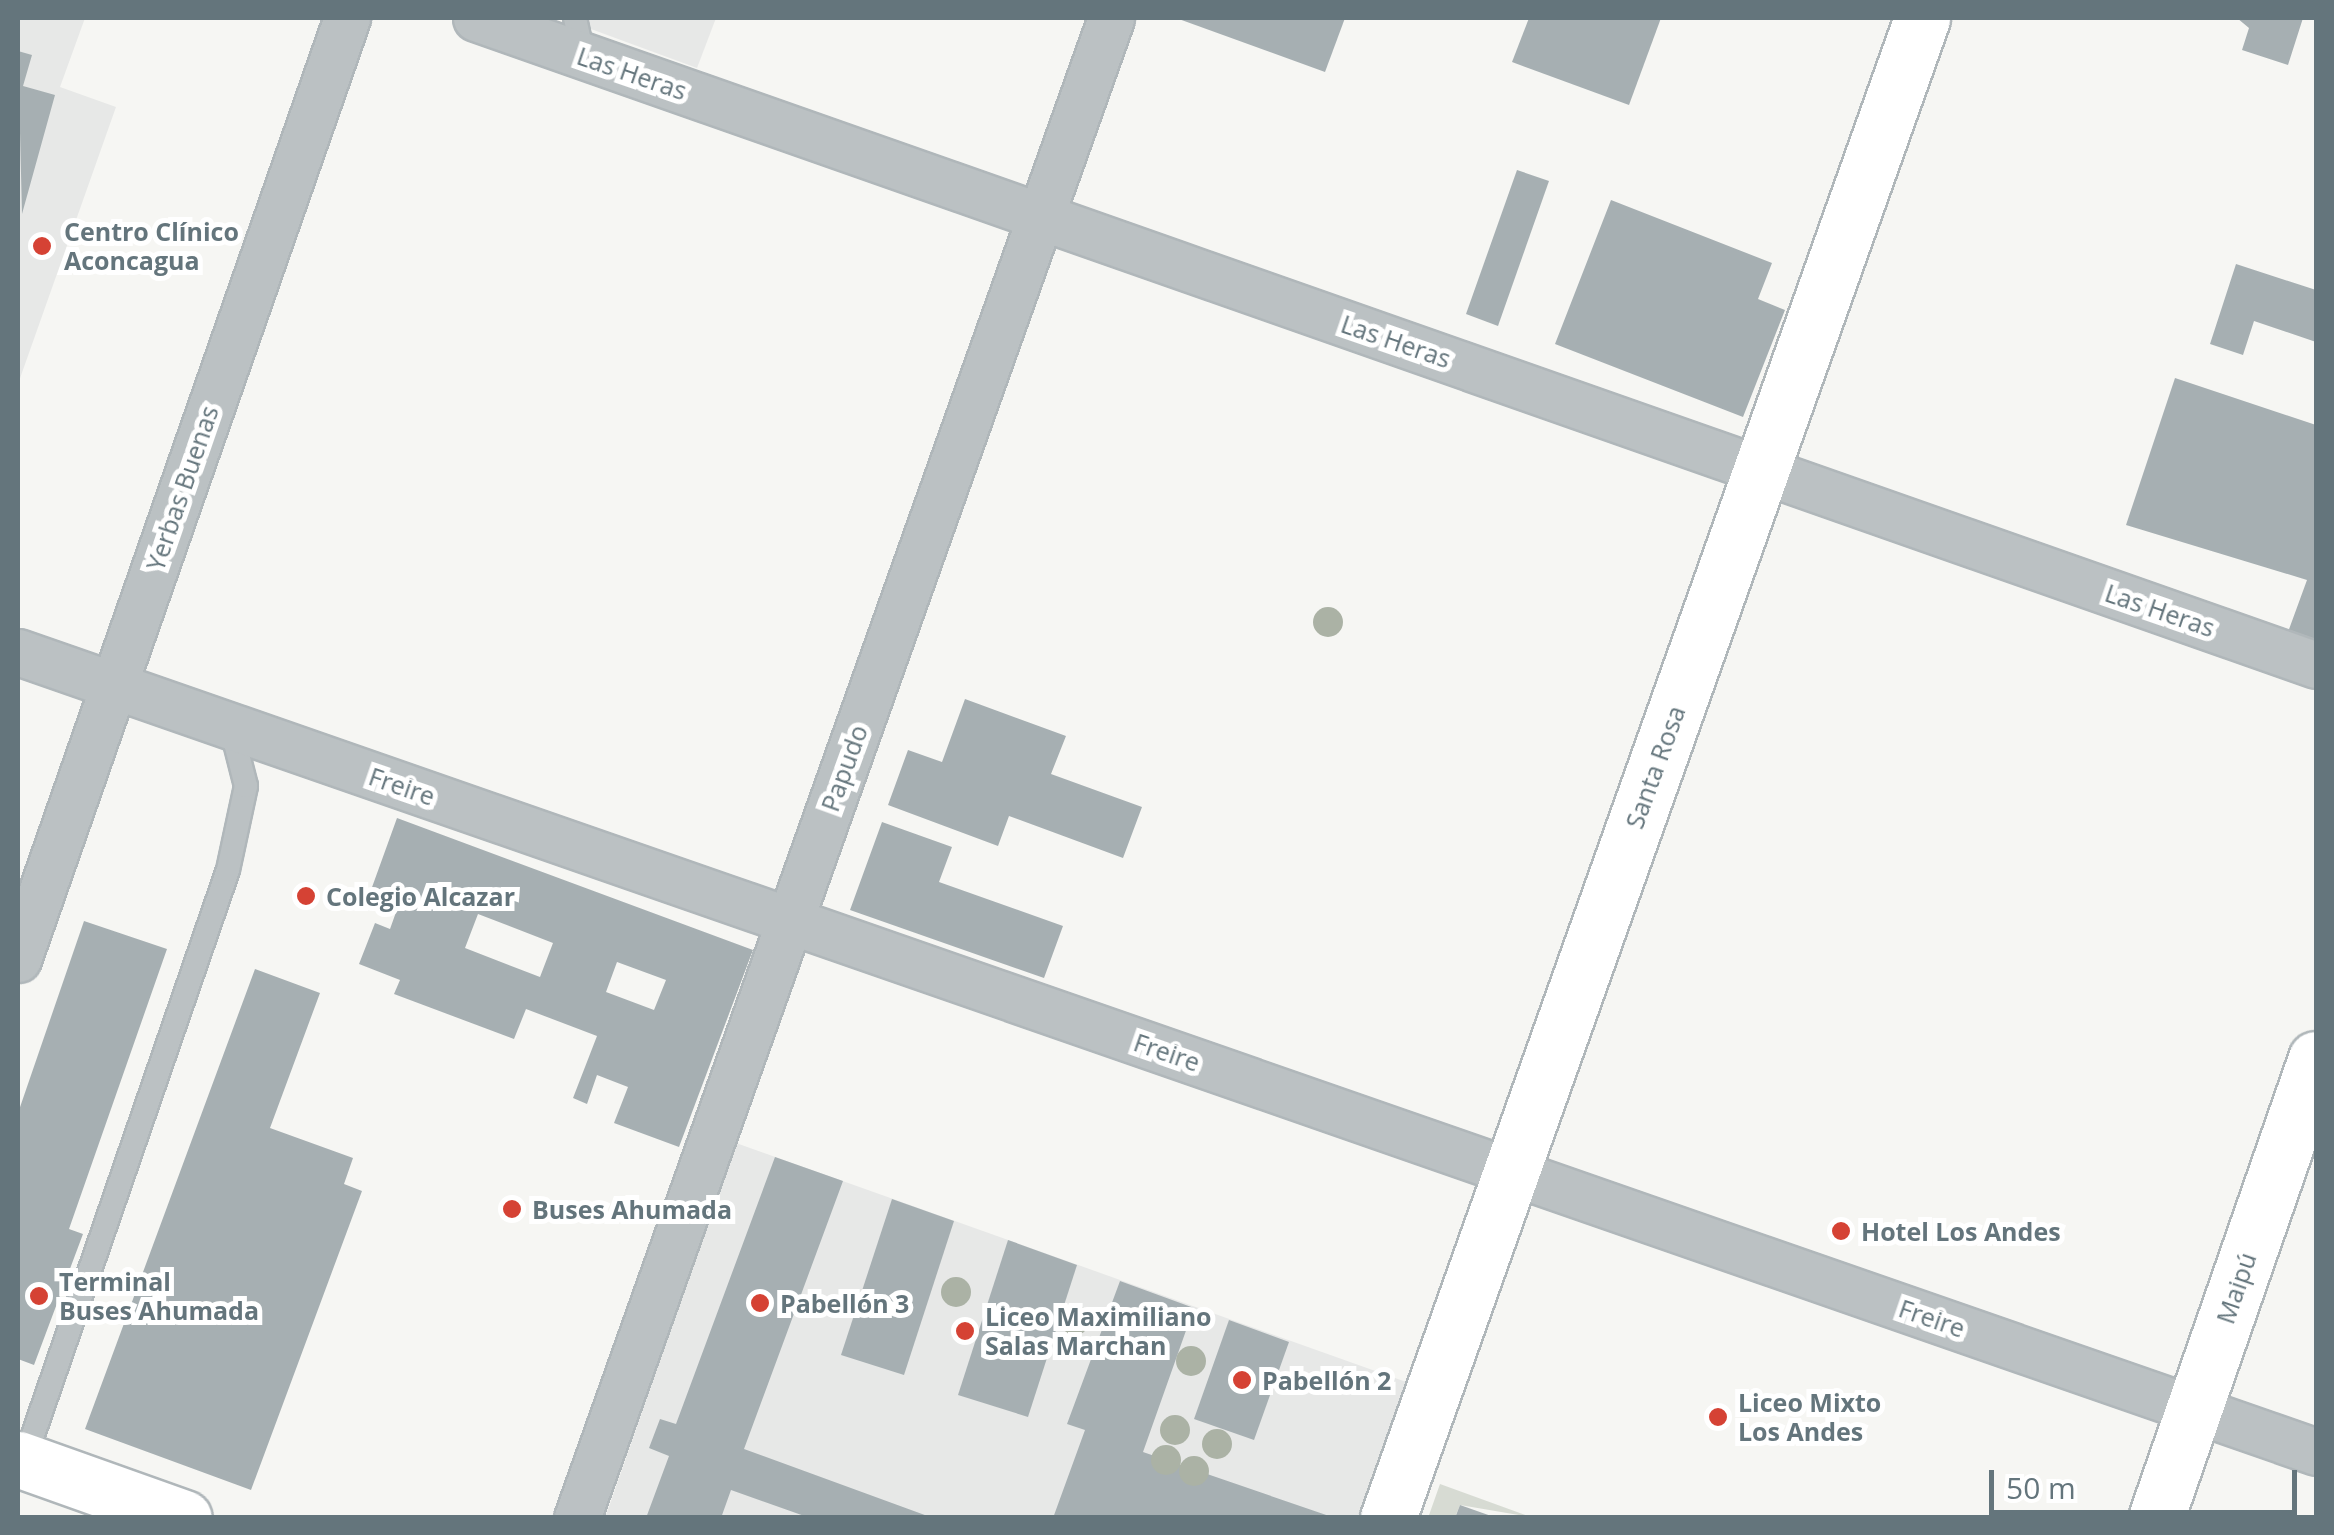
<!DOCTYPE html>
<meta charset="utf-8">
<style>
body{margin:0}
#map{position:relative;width:2334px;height:1535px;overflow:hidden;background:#f6f6f3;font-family:"Open Sans",sans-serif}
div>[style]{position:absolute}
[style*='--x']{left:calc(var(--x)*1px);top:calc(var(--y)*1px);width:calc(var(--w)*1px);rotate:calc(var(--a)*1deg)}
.built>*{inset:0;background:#e7e8e7}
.green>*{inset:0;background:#d7dbd3}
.building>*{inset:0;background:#a6afb2}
.roads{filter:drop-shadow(2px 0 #b0b7ba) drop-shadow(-2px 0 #b0b7ba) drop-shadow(0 2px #b0b7ba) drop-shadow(0 -2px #b0b7ba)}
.lane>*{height:22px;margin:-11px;padding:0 11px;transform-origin:11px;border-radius:11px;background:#bbc1c3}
.street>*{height:45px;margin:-22.5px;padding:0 22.5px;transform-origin:22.5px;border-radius:22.5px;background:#bbc1c3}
.secondary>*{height:55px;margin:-27.5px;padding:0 27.5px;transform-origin:27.5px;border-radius:27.5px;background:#fff}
.trees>*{width:30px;height:30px;margin:-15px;border-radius:50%;background:#abb2a5}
.dots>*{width:28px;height:28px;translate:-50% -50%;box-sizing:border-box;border:5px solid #fff;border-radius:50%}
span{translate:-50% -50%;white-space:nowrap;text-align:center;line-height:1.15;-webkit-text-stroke:10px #fff;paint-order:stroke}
.street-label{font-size:25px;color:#64757c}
.poi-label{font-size:25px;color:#64757c;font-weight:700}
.left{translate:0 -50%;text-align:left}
.frame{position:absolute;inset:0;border:20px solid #64757c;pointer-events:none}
.scale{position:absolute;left:1989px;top:1470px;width:308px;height:45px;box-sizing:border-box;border:5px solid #64757c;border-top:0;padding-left:12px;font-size:30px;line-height:35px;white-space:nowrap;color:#64757c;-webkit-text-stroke:8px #fff;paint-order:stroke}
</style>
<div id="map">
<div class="built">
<i style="clip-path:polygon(18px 18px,85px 18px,60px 87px,116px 107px,18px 384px)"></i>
<i style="clip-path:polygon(561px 18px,716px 18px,697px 68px)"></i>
<i style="clip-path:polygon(736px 1143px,1409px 1383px,1362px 1517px,605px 1518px)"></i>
</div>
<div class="green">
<i style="clip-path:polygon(1440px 1484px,1531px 1517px,1460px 1505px,1455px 1517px,1428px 1518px)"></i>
</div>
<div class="building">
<i style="clip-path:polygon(1176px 18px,1345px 18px,1325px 72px)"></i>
<i style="clip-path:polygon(1529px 18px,1661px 18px,1629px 105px,1512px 62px)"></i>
<i style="clip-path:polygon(2237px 18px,2303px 18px,2288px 65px,2242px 50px,2249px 28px)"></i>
<i style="clip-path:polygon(18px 51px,32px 55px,23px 86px,55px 95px,22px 214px)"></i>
<i style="clip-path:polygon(1517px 170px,1549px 181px,1498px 326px,1466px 314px)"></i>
<i style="clip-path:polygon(1611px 200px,1772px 263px,1758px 299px,1785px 310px,1743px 417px,1555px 344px)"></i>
<i style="clip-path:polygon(2236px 264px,2316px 290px,2316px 342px,2254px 321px,2243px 355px,2210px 344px)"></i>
<i style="clip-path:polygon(2175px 378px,2316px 425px,2316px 642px,2288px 632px,2307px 580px,2126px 525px)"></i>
<i style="clip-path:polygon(965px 699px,1066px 736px,1051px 774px,1142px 807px,1123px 858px,1009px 816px,998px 846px,888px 805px,908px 750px,942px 762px)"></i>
<i style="clip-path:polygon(evenodd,397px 818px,753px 950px,679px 1147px,614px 1123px,628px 1087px,597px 1075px,587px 1104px,573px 1098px,597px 1036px,526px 1009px,514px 1039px,394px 994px,400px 980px,359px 964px,375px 923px,390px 929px,400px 901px,371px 890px,397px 818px,478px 914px,553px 943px,540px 977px,465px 948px,478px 914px,397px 818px,617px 962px,666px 980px,654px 1010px,606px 992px,617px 962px)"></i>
<i style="clip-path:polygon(882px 822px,952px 847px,939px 882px,1063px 926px,1044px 978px,850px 910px)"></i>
<i style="clip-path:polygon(84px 921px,167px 949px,69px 1229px,83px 1234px,34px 1365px,18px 1359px,18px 1113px)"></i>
<i style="clip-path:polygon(255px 969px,320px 993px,270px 1128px,353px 1158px,344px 1184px,362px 1191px,251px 1490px,85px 1429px)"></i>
<i style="clip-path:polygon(775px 1157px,843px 1181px,744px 1449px,933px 1518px,810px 1518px,731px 1490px,721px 1518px,646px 1518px,669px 1456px,649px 1448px,660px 1419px,676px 1424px)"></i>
<i style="clip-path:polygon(892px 1199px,954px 1221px,904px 1375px,841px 1355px)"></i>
<i style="clip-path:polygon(1008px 1240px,1077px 1265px,1028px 1417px,958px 1395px)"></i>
<i style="clip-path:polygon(1120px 1281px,1194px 1308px,1143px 1452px,1335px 1518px,1053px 1518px,1085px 1430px,1067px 1424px)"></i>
<i style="clip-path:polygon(1229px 1320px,1289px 1342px,1254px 1440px,1194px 1419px)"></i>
<i style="clip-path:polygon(1460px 1505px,1494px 1517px,1494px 1518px,1455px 1518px)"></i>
</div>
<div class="roads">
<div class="lane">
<i style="--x:575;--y:18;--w:39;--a:78"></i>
<i style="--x:24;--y:1461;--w:625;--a:-70.96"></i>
<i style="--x:228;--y:870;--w:86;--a:-77.9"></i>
<i style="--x:246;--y:786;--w:61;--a:-104.3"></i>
</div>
<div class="street">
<i style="--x:476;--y:18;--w:1950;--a:19.37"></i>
<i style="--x:18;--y:652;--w:2433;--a:19.19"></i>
<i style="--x:18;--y:959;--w:997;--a:-70.73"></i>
<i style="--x:577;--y:1518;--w:1592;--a:-70.4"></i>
</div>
<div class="secondary">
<i style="--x:18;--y:1459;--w:176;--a:19.6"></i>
<i style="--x:1388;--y:1518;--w:1592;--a:-70.4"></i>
<i style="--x:2156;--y:1518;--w:486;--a:-70.8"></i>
</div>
</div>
<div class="trees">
<i style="left:1328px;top:622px"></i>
<i style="left:956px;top:1292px"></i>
<i style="left:1075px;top:1320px"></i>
<i style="left:1191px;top:1361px"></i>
<i style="left:1175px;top:1430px"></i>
<i style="left:1217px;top:1444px"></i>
<i style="left:1166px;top:1460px"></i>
<i style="left:1194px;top:1471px"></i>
</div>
<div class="dots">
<i style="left:42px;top:246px;background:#d54234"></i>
<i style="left:306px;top:896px;background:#d54234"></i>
<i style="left:512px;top:1209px;background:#d54234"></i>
<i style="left:1841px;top:1231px;background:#d54234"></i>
<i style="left:39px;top:1296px;background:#d54234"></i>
<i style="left:760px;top:1303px;background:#d54234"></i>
<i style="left:965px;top:1331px;background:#d54234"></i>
<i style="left:1242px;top:1380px;background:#d54234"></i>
<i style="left:1718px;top:1417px;background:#d54234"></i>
</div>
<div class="street-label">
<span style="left:632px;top:73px;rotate:19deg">Las Heras</span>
<span style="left:1396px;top:341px;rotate:19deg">Las Heras</span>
<span style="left:182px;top:488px;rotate:-71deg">Yerbas Buenas</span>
<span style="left:2160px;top:610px;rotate:19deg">Las Heras</span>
<span style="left:1655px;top:767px;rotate:-70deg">Santa Rosa</span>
<span style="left:844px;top:768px;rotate:-70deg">Papudo</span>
<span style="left:402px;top:786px;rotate:19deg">Freire</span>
<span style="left:1167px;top:1052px;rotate:19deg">Freire</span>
<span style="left:2236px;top:1288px;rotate:-71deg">Maipú</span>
<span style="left:1932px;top:1318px;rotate:19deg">Freire</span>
</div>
<div class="poi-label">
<span class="left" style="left:64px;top:246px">Centro Clínico<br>Aconcagua</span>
<span class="left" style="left:326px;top:896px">Colegio Alcazar</span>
<span class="left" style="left:532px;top:1209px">Buses Ahumada</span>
<span class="left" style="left:1861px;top:1231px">Hotel Los Andes</span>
<span class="left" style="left:59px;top:1296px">Terminal<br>Buses Ahumada</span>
<span class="left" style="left:780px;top:1303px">Pabellón 3</span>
<span class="left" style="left:985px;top:1331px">Liceo Maximiliano<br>Salas Marchan</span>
<span class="left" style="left:1262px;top:1380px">Pabellón 2</span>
<span class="left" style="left:1738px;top:1417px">Liceo Mixto<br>Los Andes</span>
</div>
<div class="frame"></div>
<div class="scale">50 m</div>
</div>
